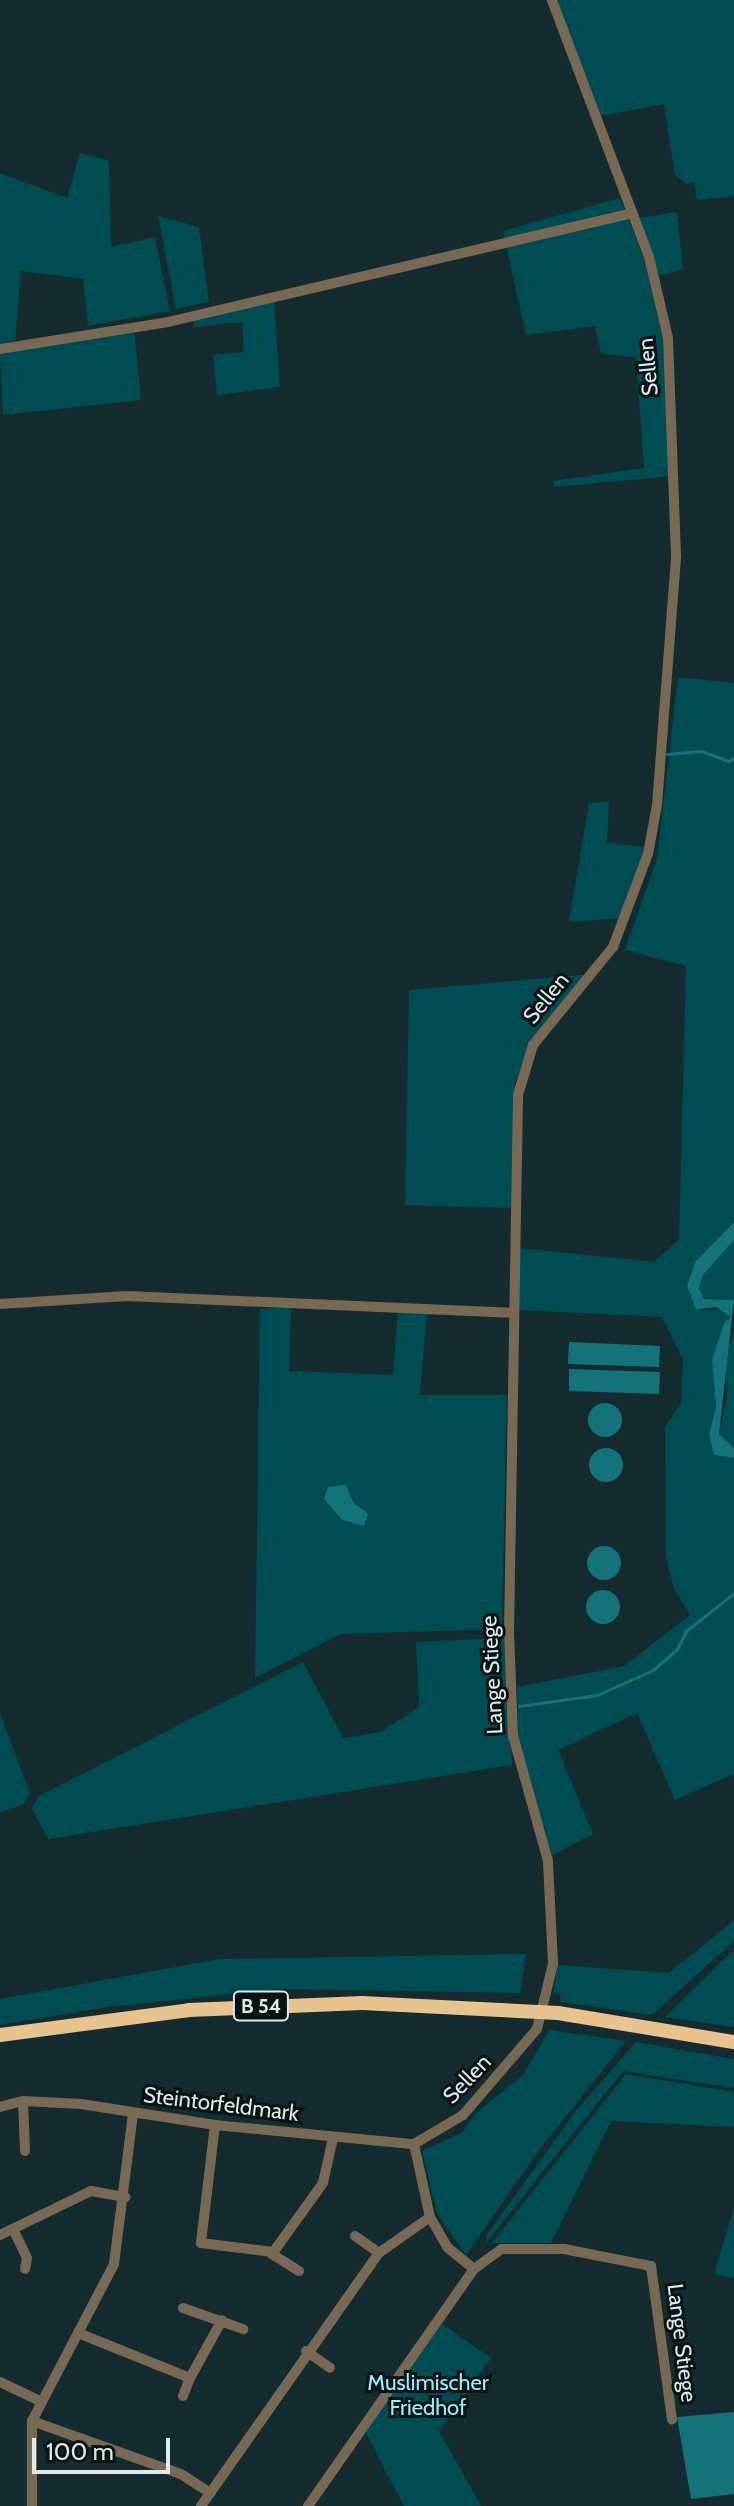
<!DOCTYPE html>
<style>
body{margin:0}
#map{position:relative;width:734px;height:2506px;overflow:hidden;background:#142c2f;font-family:Cabin,sans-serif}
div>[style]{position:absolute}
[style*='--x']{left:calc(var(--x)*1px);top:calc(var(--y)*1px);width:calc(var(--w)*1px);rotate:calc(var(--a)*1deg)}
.green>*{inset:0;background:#004c53}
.water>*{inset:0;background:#14727b}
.round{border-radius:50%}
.stream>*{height:3px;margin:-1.5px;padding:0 1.5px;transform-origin:1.5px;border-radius:1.5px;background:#14727b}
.minor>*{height:10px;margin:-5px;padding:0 5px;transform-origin:5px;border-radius:5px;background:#786954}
.highway>*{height:14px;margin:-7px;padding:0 7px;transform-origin:7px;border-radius:7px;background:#e9c38e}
span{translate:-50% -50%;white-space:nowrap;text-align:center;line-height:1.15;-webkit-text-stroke:6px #091314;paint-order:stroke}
.shield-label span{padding:2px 6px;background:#091314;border:2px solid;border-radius:6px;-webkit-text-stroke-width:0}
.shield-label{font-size:20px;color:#dceaec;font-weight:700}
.street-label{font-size:22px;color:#dceaec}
.park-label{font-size:22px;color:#95f2fd}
.scale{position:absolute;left:32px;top:2438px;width:138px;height:36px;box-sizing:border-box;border:4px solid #dceaec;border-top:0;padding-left:10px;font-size:24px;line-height:28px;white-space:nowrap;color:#dceaec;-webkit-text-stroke:6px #091314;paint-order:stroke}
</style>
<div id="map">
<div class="green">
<i style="clip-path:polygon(557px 0,734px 0,734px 196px,697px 200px,694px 182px,686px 184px,675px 175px,664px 104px,601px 116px)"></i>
<i style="clip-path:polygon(80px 153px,109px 161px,111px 247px,155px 237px,170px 311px,88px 326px,83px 279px,21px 271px,15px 341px,0 344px,0 173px,67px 198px)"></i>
<i style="clip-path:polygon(620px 198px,644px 259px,663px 341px,671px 476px,554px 487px,553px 481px,644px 468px,636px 358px,601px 353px,595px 326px,526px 335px,503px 231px)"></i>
<i style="clip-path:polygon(677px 212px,683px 270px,657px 276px,638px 218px)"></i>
<i style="clip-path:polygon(158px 216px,199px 227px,209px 302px,176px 309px)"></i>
<i style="clip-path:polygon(274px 299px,280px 387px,217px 395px,213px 355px,244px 352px,242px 322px,194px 327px,193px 318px)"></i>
<i style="clip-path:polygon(134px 328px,141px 400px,3px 415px,0 354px)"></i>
<i style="clip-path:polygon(678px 677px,734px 683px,734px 1222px,695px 1262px,687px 1286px,703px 1310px,727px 1310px,731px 1317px,712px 1360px,716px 1406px,709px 1435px,714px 1455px,734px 1458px,734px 1774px,675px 1800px,637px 1713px,558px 1750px,593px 1834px,552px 1855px,518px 1736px,517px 1687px,624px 1666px,690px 1615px,674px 1589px,666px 1557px,665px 1427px,681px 1403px,683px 1359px,662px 1317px,519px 1310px,520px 1248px,654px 1262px,679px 1239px,686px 966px,625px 950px,657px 859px)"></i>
<i style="clip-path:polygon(609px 802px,607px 843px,645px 847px,625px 918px,569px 922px,589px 803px)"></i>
<i style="clip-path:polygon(593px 974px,531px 1044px,515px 1084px,512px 1208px,405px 1205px,409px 990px)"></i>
<i style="clip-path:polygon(734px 1240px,734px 1300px,704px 1299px,699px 1288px,703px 1275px)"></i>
<i style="clip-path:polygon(291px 1307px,289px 1371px,393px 1375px,398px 1311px,427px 1311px,420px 1395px,507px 1395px,502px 1629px,341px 1634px,255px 1678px,260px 1309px)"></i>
<i style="clip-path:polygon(734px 1332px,734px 1448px,730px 1449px,719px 1434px,727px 1397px,725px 1358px)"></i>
<i style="clip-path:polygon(504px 1638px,512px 1765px,48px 1839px,32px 1809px,39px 1796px,303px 1662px,343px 1738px,381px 1732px,419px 1707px,416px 1642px)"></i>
<i style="clip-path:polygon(0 1714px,30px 1793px,24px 1804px,0 1813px)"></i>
<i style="clip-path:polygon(734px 1920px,734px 1941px,652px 2015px,560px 2002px,561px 1994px,553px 1992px,558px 1965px,669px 1973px)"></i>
<i style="clip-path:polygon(734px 1950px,734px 2027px,665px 2017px,729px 1954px)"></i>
<i style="clip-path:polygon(526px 1954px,520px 1993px,279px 1989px,108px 2007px,0 2025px,0 1999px,220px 1959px)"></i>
<i style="clip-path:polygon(549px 2030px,626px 2041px,540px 2149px,466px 2255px,437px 2214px,422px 2151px,462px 2133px,476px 2113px,523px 2075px)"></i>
<i style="clip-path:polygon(636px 2042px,734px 2059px,734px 2088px,623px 2071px,486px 2243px,486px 2236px,575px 2112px)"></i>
<i style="clip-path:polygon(626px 2074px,734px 2092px,734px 2127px,611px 2121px,551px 2243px,492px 2243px)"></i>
<i style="clip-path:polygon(734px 2208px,734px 2278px,714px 2274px)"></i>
<i style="clip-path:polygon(442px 2324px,491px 2358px,439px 2431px,481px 2506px,404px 2506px,365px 2431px)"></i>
</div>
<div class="water">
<i style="clip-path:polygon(734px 1222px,734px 1240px,703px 1275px,699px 1288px,704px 1299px,734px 1300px,719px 1434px,734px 1448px,734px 1458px,714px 1455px,709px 1435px,716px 1406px,712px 1360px,724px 1323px,731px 1317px,716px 1307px,696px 1309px,687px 1286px,695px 1262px)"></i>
<i style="clip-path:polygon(569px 1342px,660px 1346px,659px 1367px,568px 1364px)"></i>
<i style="clip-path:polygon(569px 1369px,660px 1372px,659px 1394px,569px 1391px)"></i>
<i class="round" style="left:588px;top:1403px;width:34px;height:34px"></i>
<i class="round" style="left:589px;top:1448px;width:34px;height:34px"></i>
<i style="clip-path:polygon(346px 1485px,353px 1502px,368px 1514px,364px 1526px,342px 1520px,324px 1499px,328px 1487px)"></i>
<i class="round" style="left:587px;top:1546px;width:34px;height:34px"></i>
<i class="round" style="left:586px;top:1590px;width:34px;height:34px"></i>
<i style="clip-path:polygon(734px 2412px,734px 2494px,691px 2499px,677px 2417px)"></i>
</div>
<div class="stream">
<i style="--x:667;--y:754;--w:34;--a:-5"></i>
<i style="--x:701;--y:751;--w:29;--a:20"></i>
<i style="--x:728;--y:761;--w:7;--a:-27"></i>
<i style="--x:519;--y:1706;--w:79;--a:-8"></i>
<i style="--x:597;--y:1695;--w:61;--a:-24.1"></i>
<i style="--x:653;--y:1670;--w:32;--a:-41"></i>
<i style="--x:677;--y:1649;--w:20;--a:-63"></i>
<i style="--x:686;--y:1631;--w:61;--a:-38.4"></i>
</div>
<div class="minor">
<i style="--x:0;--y:349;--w:170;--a:-9.1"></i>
<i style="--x:168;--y:322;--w:477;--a:-13.2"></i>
<i style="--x:0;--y:1304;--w:127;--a:-3.6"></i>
<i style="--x:127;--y:1296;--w:386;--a:2.5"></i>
<i style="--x:23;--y:2101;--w:50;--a:87.7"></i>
<i style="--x:0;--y:2107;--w:24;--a:-15"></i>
<i style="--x:23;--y:2101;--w:58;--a:3"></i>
<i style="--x:81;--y:2104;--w:136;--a:8.9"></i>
<i style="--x:215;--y:2125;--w:200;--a:5.5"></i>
<i style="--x:414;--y:2144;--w:57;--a:-30.6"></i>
<i style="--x:463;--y:2115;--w:113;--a:-49.3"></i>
<i style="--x:537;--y:2029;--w:67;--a:-76.2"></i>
<i style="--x:553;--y:1964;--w:103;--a:-92.8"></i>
<i style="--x:548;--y:1861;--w:130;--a:-105.6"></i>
<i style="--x:513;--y:1736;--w:104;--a:-92.2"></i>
<i style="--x:509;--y:1632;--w:537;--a:-89.04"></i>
<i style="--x:518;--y:1095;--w:52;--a:-73.3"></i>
<i style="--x:533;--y:1045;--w:127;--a:-50.8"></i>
<i style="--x:613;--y:947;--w:99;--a:-69.4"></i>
<i style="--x:648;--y:854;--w:50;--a:-79.6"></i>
<i style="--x:657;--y:805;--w:250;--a:-85.6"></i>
<i style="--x:676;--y:556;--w:218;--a:-92.1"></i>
<i style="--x:668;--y:338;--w:83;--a:-103.2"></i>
<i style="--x:649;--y:257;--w:275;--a:-110.7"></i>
<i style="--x:215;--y:2125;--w:119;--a:96.8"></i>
<i style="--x:201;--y:2243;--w:73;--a:7.1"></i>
<i style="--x:430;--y:2217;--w:34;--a:60"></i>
<i style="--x:447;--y:2247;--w:35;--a:39"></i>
<i style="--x:13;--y:2229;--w:32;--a:64"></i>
<i style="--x:27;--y:2258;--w:11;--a:100"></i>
<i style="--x:0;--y:2235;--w:101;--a:-25.8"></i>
<i style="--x:91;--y:2191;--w:35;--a:10"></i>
<i style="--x:355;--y:2236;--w:29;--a:35"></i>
<i style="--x:299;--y:2271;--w:32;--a:-148"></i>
<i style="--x:272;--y:2254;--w:87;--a:-54.3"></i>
<i style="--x:323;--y:2183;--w:46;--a:-77.5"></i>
<i style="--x:183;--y:2308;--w:64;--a:19.3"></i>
<i style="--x:78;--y:2333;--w:121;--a:21.9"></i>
<i style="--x:190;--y:2378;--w:66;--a:-61.1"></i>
<i style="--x:306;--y:2351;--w:29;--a:35"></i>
<i style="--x:0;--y:2382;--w:44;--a:25.4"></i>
<i style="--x:183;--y:2396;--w:19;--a:-69"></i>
<i style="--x:32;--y:2421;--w:158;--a:19.6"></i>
<i style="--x:181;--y:2474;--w:35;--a:33"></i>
<i style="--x:32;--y:2506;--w:85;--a:-90"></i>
<i style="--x:32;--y:2421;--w:177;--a:-62.4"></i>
<i style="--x:114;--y:2264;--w:152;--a:-82.8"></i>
<i style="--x:201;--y:2506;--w:309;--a:-54.9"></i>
<i style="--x:379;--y:2253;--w:62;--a:-35.2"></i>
<i style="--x:430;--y:2217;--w:75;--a:-102.4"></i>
<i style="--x:308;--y:2506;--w:289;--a:-55"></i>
<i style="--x:474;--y:2269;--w:34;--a:-36"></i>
<i style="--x:502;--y:2249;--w:62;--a:0"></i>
<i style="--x:564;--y:2249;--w:89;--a:11.1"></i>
<i style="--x:651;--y:2266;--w:155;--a:82.2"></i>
</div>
<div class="highway">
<i style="--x:0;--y:2035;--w:191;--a:-7.5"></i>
<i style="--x:189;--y:2010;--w:173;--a:-2.3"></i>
<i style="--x:362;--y:2003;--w:196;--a:2.9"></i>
<i style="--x:558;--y:2013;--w:178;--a:9.4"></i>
</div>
<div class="shield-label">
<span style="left:261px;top:2006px">B 54</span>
</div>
<div class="street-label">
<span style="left:648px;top:367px;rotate:-95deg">Sellen</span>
<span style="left:546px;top:998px;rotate:-51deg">Sellen</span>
<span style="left:492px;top:1675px;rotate:-93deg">Lange Stiege</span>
<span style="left:467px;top:2079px;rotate:-46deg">Sellen</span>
<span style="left:221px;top:2104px;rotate:7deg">Steintorfeldmark</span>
<span style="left:682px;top:2343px;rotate:83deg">Lange Stiege</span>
</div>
<div class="park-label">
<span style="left:428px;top:2395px">Muslimischer<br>Friedhof</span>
</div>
<div class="scale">100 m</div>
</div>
